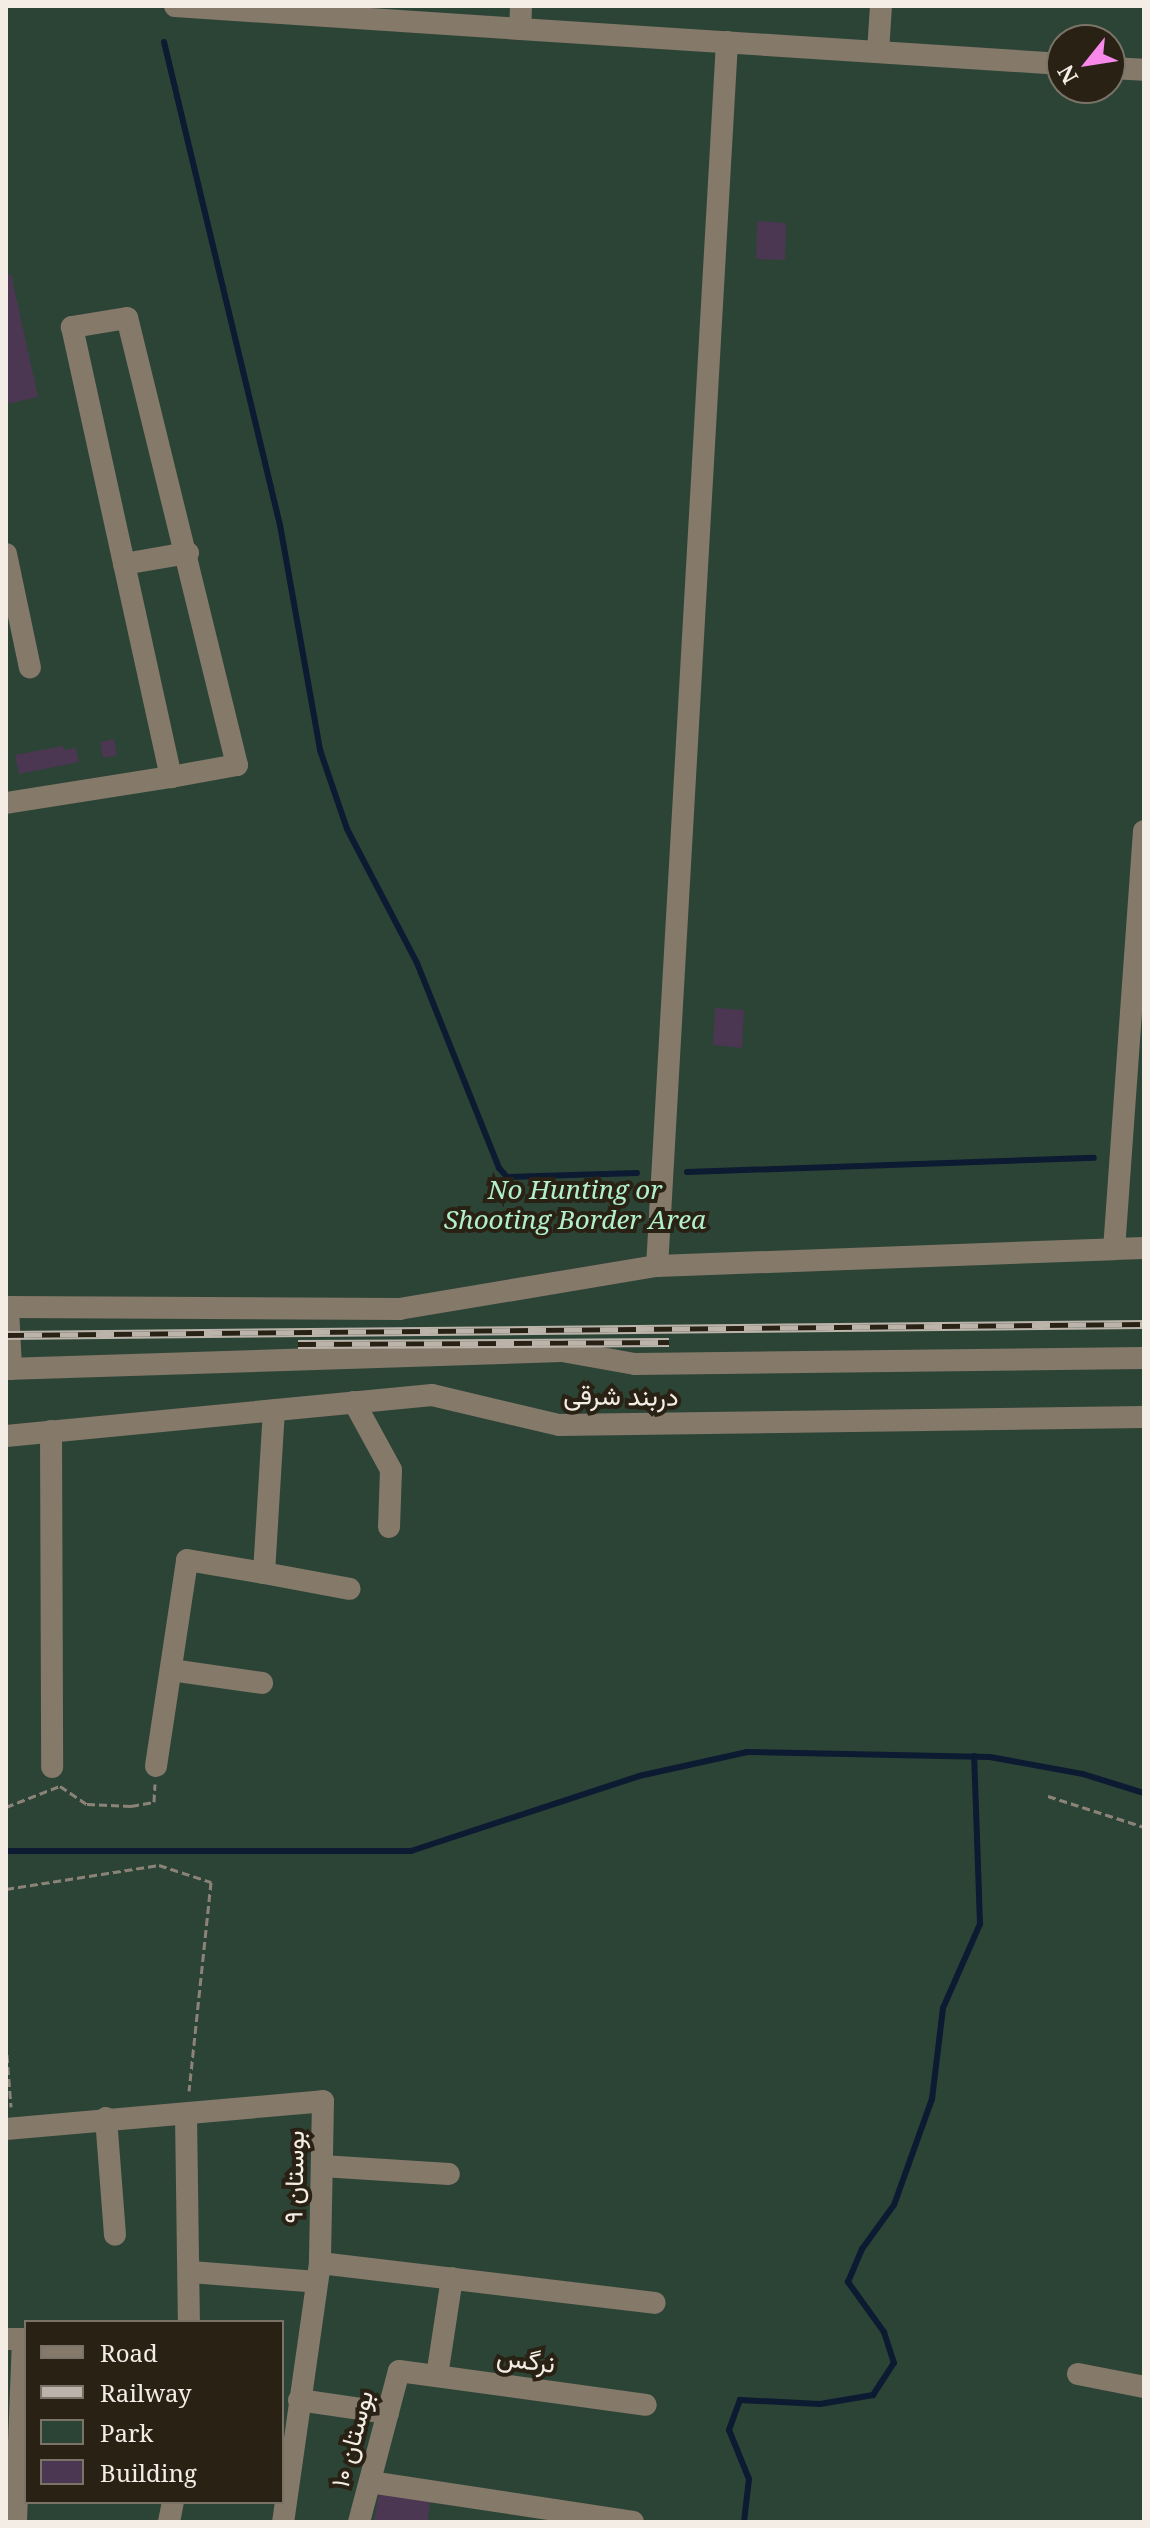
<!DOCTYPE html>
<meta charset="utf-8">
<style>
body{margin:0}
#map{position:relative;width:1150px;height:2528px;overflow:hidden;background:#342a1e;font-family:"Noto Serif",Vazirmatn,serif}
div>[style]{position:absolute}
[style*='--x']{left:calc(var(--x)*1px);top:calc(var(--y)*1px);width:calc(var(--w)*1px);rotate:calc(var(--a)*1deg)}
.green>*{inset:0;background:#2c4436}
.stream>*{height:6px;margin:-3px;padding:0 3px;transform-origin:3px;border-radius:3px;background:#0c1a32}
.building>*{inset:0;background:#4b3752}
.path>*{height:3px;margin-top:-1.5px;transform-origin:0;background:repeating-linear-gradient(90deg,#8b8378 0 8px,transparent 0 12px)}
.minor>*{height:22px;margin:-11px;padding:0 11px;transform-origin:11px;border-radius:11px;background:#85796a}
.rail>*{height:9px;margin-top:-4.5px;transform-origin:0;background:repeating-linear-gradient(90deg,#2a2115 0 18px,#bcb4ab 0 36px);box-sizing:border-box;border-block:2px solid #bcb4ab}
span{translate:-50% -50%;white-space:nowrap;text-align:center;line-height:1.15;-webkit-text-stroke:8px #2a2115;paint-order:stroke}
.park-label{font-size:26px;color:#b1f0cb;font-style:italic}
.street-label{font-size:26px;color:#f4ede5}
.frame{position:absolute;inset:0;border:8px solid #f4ede5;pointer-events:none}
.legend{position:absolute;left:24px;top:2320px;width:260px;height:184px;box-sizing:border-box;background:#2a2115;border:2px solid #7b7368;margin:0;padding:10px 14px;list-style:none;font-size:24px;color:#f4ede5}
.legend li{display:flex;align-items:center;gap:16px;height:40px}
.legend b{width:40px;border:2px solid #7b7368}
.north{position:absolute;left:1046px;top:24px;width:80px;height:80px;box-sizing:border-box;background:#2a2115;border:2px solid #7b7368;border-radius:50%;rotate:240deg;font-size:22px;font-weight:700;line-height:32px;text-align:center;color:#f4ede5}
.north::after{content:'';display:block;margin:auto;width:28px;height:36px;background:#f888ea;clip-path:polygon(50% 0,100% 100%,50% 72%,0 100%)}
</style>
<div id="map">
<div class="green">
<i style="clip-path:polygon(evenodd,6px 6px,1144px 6px,1144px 2522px,6px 2522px,6px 6px,1062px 40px,1110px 40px,1110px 88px,1062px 88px,1062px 40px,6px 6px,26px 2322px,282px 2322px,282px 2502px,26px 2502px,26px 2322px)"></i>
</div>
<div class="stream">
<i style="--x:164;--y:42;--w:497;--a:76.5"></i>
<i style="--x:280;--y:525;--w:229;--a:79.9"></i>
<i style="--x:320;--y:750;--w:83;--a:71.1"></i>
<i style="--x:347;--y:829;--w:151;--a:62.4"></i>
<i style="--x:417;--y:963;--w:221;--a:68.2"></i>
<i style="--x:499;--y:1168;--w:12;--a:48"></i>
<i style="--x:507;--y:1177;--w:130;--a:-1.8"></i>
<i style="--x:687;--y:1172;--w:407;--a:-2"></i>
<i style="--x:6;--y:1851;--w:405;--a:0"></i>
<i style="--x:411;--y:1851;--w:240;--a:-18.2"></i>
<i style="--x:639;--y:1776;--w:111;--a:-12.5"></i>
<i style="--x:747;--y:1752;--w:243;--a:1.2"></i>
<i style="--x:990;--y:1757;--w:95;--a:10.4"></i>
<i style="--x:1083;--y:1774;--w:64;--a:17.3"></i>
<i style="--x:744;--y:2522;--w:43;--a:-83.4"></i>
<i style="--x:749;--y:2479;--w:53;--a:-112.2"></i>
<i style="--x:729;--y:2430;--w:32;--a:-70"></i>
<i style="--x:740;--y:2400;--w:80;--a:2.9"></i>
<i style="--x:820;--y:2404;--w:54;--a:-9.6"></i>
<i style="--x:873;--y:2395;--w:38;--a:-57"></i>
<i style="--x:894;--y:2363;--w:33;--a:-108"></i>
<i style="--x:884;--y:2332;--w:62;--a:-125.8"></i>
<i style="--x:848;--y:2282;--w:36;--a:-67"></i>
<i style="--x:862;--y:2249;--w:54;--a:-54"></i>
<i style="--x:894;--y:2205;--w:113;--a:-70.3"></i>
<i style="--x:932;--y:2099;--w:92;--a:-83.1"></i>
<i style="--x:943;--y:2008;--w:92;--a:-66.2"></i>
<i style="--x:980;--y:1924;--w:168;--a:-92"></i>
</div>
<div class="building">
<i style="clip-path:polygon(757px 221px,786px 223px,785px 260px,756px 259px)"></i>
<i style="clip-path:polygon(11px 274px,38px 397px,6px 404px,6px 275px)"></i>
<i style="clip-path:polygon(114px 739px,117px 755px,103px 758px,100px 742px)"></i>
<i style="clip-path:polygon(63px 746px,64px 750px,76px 748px,79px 762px,19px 774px,15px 755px)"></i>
<i style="clip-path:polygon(715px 1008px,744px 1010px,742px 1048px,713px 1045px)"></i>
<i style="clip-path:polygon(379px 2493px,431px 2498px,427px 2522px,374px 2522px)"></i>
</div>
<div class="path">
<i style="--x:1048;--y:1796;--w:101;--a:17.9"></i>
<i style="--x:6;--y:1807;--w:58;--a:-21.3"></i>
<i style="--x:60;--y:1786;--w:32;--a:34"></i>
<i style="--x:87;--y:1804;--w:44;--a:2.6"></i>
<i style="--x:131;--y:1806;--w:23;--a:-10"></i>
<i style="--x:154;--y:1802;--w:18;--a:-87"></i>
<i style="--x:6;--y:1889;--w:155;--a:-8.9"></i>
<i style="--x:159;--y:1865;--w:55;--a:18.1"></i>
<i style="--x:211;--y:1882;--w:210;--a:96"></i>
<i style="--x:6;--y:2043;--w:64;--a:85.5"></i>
</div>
<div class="minor">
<i style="--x:175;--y:6;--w:346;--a:3.8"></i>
<i style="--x:521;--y:6;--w:23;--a:92"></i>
<i style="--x:520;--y:29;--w:543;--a:3.69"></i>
<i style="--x:727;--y:42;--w:1226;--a:93.27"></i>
<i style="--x:657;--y:1266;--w:457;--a:-2.1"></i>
<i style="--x:878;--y:52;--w:46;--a:-86.3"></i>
<i style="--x:1110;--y:68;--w:34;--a:3"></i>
<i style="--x:6;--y:554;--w:116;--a:78.1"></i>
<i style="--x:124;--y:564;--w:65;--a:-9.8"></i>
<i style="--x:6;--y:803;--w:167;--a:-9"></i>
<i style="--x:171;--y:777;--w:67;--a:-10.3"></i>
<i style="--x:237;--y:765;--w:460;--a:-103.8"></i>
<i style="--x:127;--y:318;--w:56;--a:170.7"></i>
<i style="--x:72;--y:327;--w:461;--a:77.6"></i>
<i style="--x:1144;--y:831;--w:419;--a:94.1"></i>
<i style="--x:1114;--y:1249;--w:30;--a:-2"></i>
<i style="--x:6;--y:1307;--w:393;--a:0.3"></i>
<i style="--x:399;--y:1309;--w:262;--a:-9.5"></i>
<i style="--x:8;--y:1307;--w:62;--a:87.2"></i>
<i style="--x:6;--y:1369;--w:556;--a:-1.85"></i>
<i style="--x:562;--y:1351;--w:74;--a:10.1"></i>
<i style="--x:635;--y:1364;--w:509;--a:-0.68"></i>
<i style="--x:354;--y:1402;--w:77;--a:61.4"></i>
<i style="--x:391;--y:1470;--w:57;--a:92"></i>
<i style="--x:51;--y:1431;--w:336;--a:89.8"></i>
<i style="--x:6;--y:1436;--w:428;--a:-5.5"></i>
<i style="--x:432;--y:1395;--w:130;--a:13.3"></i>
<i style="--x:559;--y:1425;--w:585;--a:-0.78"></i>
<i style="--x:264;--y:1573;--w:87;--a:10.5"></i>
<i style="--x:171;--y:1670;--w:92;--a:8.1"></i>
<i style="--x:156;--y:1766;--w:208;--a:-81.4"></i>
<i style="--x:187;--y:1560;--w:78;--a:9.6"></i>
<i style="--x:264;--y:1573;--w:163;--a:-86.5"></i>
<i style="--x:186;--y:2114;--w:208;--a:89.2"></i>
<i style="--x:106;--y:2118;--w:117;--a:85.6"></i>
<i style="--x:6;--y:2129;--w:318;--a:-5"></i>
<i style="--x:323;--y:2101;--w:162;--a:91.1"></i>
<i style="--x:320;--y:2263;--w:262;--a:98.1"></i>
<i style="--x:322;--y:2166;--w:127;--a:3.6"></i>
<i style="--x:320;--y:2263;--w:337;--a:6.8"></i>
<i style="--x:191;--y:2272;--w:126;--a:4.5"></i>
<i style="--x:6;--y:2339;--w:17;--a:0"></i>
<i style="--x:23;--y:2339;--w:183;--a:92.2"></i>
<i style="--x:1078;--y:2374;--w:67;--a:11.1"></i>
<i style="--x:437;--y:2376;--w:99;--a:-81.3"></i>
<i style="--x:299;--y:2400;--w:90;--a:8.3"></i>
<i style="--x:370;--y:2482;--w:266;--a:8.6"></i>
<i style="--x:169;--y:2522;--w:20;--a:-79"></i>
<i style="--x:359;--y:2522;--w:156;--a:-75.2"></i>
<i style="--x:399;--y:2371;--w:249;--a:7.8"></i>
</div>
<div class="rail">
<i style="--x:6;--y:1335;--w:1138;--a:-0.55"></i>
<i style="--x:298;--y:1344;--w:371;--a:-0.3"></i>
</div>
<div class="park-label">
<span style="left:575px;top:1205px">No Hunting or<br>Shooting Border Area</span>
</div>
<div class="street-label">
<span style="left:621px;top:1396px;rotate:1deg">دربند شرقی</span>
<span style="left:294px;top:2177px;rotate:-89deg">بوستان ۹</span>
<span style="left:526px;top:2360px;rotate:8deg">نرگس</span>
<span style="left:352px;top:2439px;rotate:-75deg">بوستان ۱۰</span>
</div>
<div class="frame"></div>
<ul class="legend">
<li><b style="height:10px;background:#85796a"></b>Road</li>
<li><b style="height:10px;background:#bcb4ab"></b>Railway</li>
<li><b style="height:22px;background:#2c4436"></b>Park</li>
<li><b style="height:22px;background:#4b3752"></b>Building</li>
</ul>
<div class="north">N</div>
</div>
